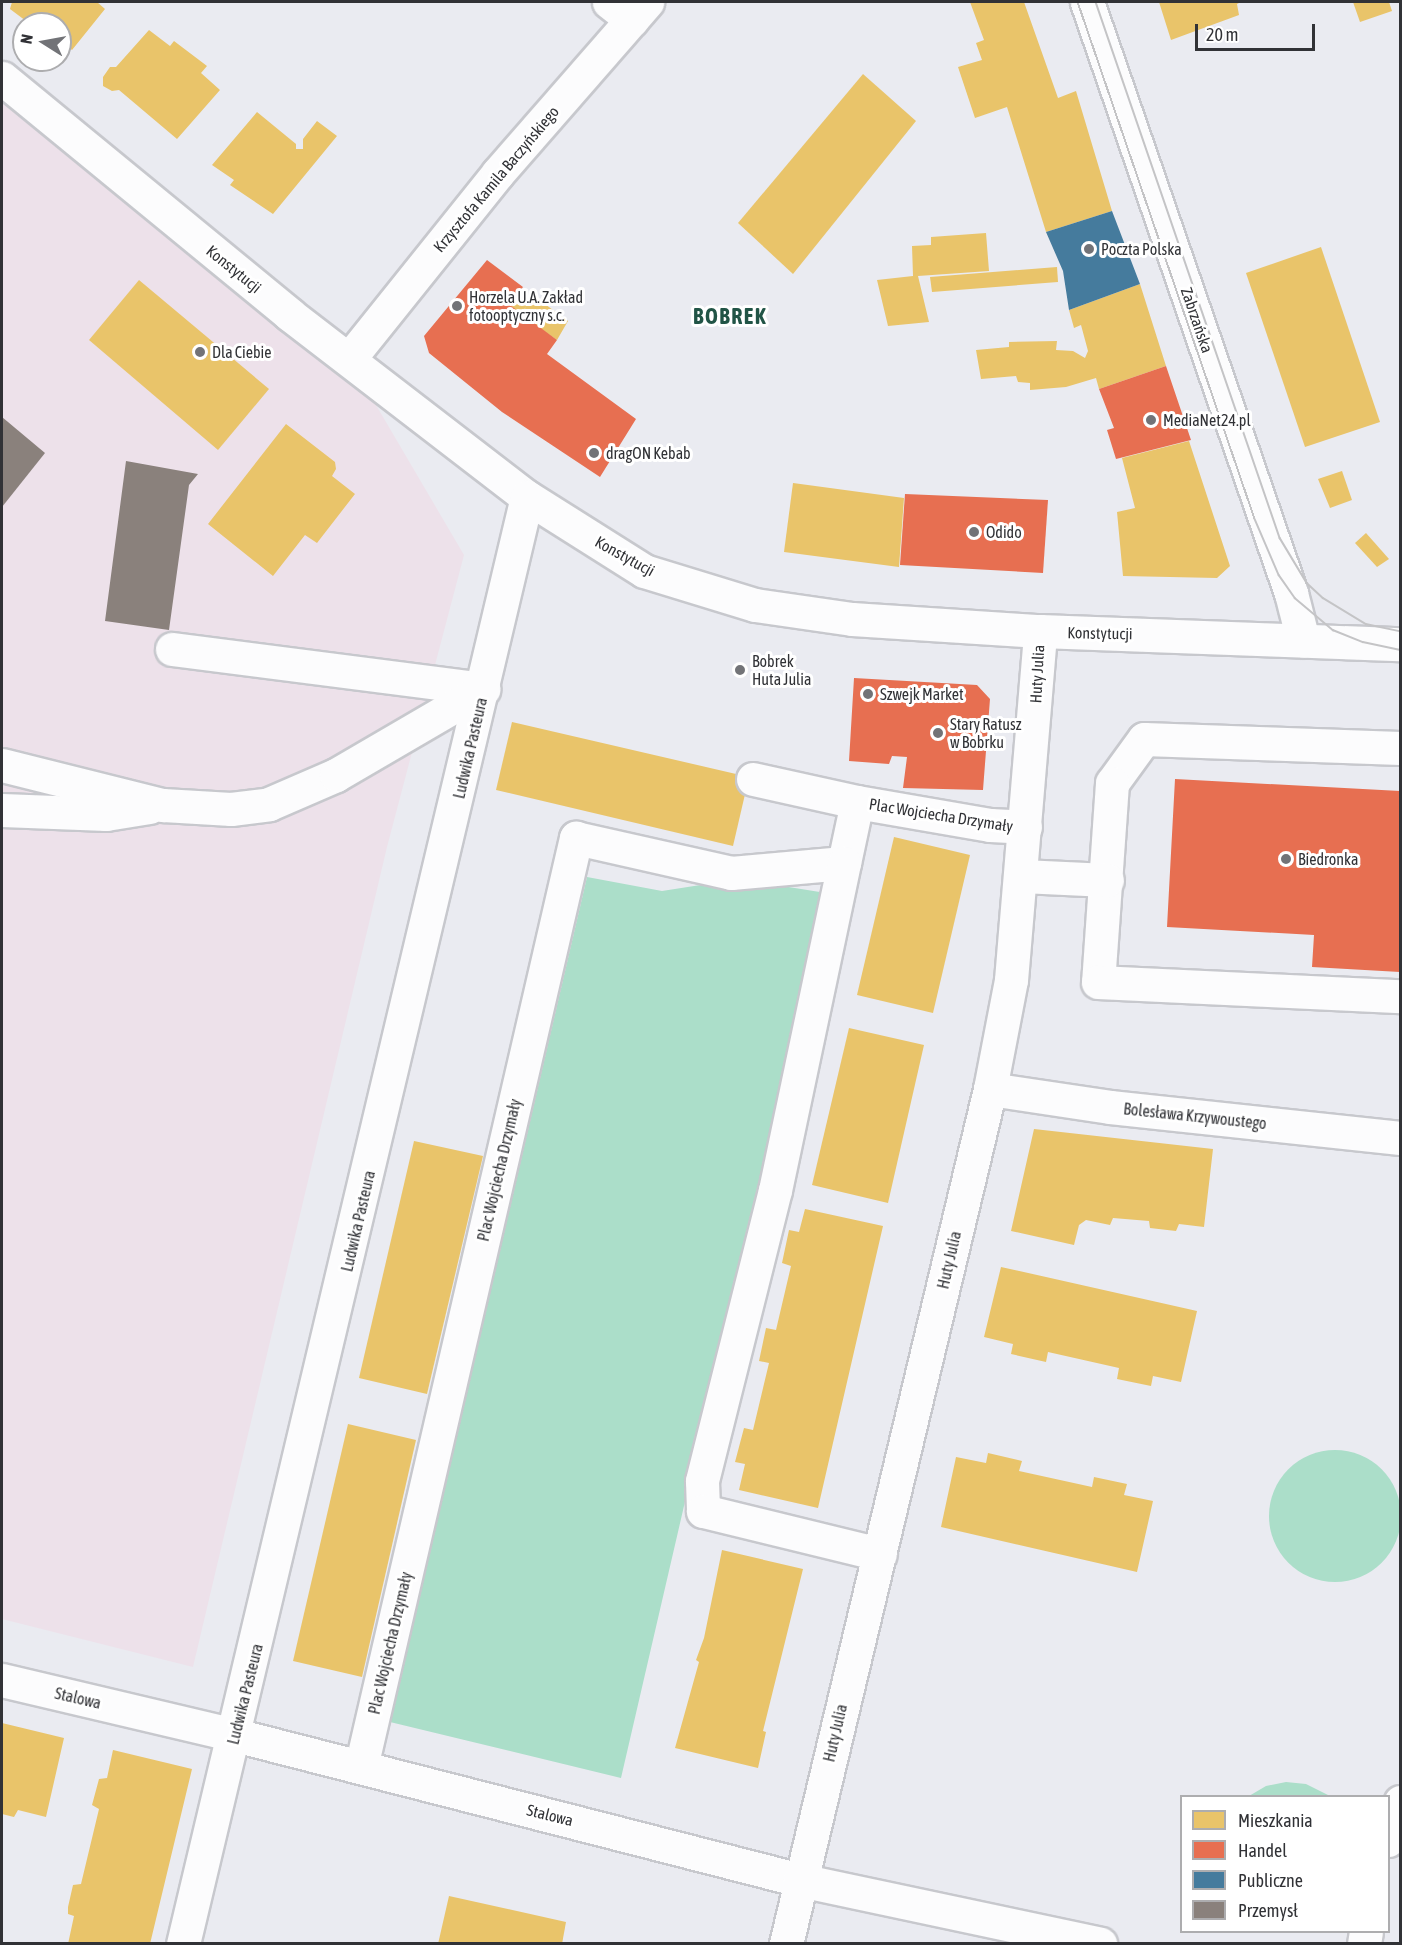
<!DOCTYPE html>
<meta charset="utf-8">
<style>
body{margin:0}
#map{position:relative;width:1402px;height:1945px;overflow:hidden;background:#eaebf1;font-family:"Asap Condensed",sans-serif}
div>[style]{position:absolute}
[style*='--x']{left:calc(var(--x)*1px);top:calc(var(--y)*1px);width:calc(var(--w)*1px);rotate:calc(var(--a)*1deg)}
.industrial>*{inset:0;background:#ede1ea}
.green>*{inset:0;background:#abdec9}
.round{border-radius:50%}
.homes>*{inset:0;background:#e9c46a}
.shops>*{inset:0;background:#e76f51}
.public>*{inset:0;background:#457b9d}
.industry>*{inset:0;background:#8a817c}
.roads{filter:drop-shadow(2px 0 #c7c8cd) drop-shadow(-2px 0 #c7c8cd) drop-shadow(0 2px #c7c8cd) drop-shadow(0 -2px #c7c8cd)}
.minor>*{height:33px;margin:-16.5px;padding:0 16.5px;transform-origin:16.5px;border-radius:16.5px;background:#fcfcfd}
.tram>*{height:1.5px;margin:-0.75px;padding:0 0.75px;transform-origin:0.75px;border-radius:0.75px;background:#c4c4c6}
.dots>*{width:16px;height:16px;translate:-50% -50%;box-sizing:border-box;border:3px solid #fff;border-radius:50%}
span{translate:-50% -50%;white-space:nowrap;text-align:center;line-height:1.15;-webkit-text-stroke:6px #fff;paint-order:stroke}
.street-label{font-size:16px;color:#313236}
.poi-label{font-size:16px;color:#313236}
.left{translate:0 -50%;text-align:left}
.district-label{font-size:22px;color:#215446;font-weight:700;letter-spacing:1.5px}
.frame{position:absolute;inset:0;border:3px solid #313236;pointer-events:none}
.legend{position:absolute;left:1180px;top:1795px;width:210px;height:138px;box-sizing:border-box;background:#fff;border:2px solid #adadaf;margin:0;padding:8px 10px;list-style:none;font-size:18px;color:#313236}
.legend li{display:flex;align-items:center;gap:12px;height:30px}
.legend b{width:30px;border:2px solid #adadaf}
.north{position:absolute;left:12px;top:12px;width:60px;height:60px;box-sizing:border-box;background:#fff;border:2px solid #adadaf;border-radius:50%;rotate:281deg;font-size:16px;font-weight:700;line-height:24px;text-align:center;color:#313236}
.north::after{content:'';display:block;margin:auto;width:21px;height:27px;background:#727377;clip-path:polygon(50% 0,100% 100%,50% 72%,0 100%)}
.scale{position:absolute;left:1195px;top:24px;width:120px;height:27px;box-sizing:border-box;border:3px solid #313236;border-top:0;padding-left:8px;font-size:18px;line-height:21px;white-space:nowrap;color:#313236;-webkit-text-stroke:4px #fff;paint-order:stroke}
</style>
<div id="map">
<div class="industrial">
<i style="clip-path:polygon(2px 78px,349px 359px,464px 555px,387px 847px,193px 1667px,2px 1619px)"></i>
</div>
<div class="green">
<i style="clip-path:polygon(587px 877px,662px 891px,739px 879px,826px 893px,621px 1778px,390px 1722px)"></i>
<i class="round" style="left:1269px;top:1450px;width:132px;height:132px"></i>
<i style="clip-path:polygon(1286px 1782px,1306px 1784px,1330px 1796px,1249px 1796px,1266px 1786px)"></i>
</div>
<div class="homes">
<i style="clip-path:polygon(12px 2px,97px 2px,105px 9px,72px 50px,60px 40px,60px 24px,30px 24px,10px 9px)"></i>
<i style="clip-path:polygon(970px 2px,1024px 2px,1058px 98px,1076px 91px,1112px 211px,1046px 232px,1007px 107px,975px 118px,958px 67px,982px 60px,976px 43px,984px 40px)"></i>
<i style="clip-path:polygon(1159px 2px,1241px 2px,1237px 4px,1239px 15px,1171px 40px)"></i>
<i style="clip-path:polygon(1353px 2px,1389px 2px,1392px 11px,1360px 22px)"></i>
<i style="clip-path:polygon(149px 30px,170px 46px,174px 41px,207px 66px,201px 73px,220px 90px,177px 139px,119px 90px,112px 91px,103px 86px,103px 77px,110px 67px,116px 67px)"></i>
<i style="clip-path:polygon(863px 74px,916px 121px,793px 274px,738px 223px)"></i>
<i style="clip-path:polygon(257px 112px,296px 144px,296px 149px,303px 149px,303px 139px,317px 121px,337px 136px,273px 214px,230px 185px,234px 180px,212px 165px)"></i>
<i style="clip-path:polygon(986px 233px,989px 271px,918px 276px,929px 322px,888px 326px,877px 280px,913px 276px,912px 246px,931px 245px,931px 237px)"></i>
<i style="clip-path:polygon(1321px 247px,1380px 422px,1305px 447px,1246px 273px)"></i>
<i style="clip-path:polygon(1057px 267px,1058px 282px,932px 292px,930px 277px)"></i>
<i style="clip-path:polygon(139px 280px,269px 389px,218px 450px,89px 340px)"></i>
<i style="clip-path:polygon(1140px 284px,1166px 366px,1099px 389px,1096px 378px,1066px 387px,1030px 390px,1030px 383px,1018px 382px,1016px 376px,981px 379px,976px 350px,1009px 347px,1009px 342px,1057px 341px,1056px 350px,1073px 351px,1085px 358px,1088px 351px,1081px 325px,1074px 328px,1069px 310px)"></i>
<i style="clip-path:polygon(518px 295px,528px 304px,534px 296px,568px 321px,557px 340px,521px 315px,526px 307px,520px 314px,510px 305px)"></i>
<i style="clip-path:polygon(286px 424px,335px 462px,336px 469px,332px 476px,355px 494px,317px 543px,305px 535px,273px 576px,208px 524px)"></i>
<i style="clip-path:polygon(1189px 441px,1230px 566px,1217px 578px,1123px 576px,1117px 512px,1135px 508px,1122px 458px)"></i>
<i style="clip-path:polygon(1342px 471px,1352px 500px,1330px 508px,1318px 479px)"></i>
<i style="clip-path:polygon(793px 483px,904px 498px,899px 567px,784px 552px)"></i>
<i style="clip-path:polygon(1366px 533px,1389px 559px,1377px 567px,1355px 543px)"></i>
<i style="clip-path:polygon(512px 722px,749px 777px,733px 846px,496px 790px)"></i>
<i style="clip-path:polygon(894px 837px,970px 855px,933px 1013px,857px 995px)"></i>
<i style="clip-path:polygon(849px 1028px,924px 1045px,888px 1203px,812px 1185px)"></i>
<i style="clip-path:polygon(1034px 1129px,1213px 1149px,1204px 1227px,1179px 1224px,1176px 1231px,1150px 1228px,1149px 1221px,1113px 1218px,1110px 1225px,1086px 1220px,1079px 1225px,1074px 1245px,1011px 1231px)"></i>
<i style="clip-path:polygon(414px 1141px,483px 1156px,427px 1394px,359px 1378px)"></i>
<i style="clip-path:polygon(805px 1209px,883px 1226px,818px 1508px,739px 1490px,745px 1464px,735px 1462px,744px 1428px,753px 1430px,769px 1363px,759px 1361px,766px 1328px,776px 1330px,791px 1266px,782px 1263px,789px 1230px,799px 1232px)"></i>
<i style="clip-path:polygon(1001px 1267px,1197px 1311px,1181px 1382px,1153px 1376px,1151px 1386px,1117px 1379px,1119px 1368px,1048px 1352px,1046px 1362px,1011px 1354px,1013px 1344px,984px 1337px)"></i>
<i style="clip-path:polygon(348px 1424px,416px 1440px,362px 1677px,293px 1661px)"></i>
<i style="clip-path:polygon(988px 1453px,1022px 1461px,1019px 1471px,1092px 1487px,1094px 1477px,1127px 1484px,1124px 1495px,1153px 1501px,1137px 1572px,941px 1527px,956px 1457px,986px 1463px)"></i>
<i style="clip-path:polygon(722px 1550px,803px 1569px,763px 1731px,766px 1732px,758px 1768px,675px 1748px,699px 1662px,696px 1660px,704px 1638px)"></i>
<i style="clip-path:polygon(2px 1723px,64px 1738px,46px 1817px,18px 1810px,14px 1817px,2px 1814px)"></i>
<i style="clip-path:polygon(113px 1750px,192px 1769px,150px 1944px,68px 1944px,74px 1916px,68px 1914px,68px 1907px,73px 1885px,81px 1884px,99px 1809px,92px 1805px,99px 1779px,107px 1778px)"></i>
<i style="clip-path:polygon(449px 1896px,566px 1922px,562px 1944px,438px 1944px)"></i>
</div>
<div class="shops">
<i style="clip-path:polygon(487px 260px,523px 287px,510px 305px,557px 340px,547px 354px,636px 419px,600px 477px,502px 412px,429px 353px,424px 336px)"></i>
<i style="clip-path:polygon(1166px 366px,1191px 440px,1116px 459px,1107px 430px,1114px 428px,1099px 389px)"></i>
<i style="clip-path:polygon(905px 494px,1048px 500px,1043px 573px,900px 565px)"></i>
<i style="clip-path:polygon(854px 678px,977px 685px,990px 699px,983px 790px,903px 788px,907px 757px,892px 756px,889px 764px,849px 761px)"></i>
<i style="clip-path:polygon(1175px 779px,1400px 791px,1400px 972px,1312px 967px,1314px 935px,1167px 927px)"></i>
</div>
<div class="public">
<i style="clip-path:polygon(1112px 211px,1140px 284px,1069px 310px,1063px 271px,1046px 232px)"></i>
</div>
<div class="industry">
<i style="clip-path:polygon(2px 417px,45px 453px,2px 507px)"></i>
<i style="clip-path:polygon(126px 461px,198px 474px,189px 485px,169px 630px,105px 621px)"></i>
</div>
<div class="roads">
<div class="minor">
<i style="--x:609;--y:2;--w:29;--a:38"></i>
<i style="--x:1087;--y:2;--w:625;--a:70.96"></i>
<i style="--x:1291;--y:593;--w:49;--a:75.7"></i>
<i style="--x:2;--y:78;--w:372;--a:39.4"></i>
<i style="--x:289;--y:314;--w:300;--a:37.6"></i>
<i style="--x:527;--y:497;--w:138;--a:32.3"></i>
<i style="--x:644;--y:571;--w:116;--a:17"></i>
<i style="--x:755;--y:605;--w:98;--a:8.2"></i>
<i style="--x:852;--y:619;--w:188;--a:3.7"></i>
<i style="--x:1040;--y:631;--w:360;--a:2.1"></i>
<i style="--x:349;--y:359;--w:238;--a:-51.3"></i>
<i style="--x:498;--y:173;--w:227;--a:-48.9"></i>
<i style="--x:172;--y:649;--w:314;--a:7.3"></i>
<i style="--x:1400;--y:748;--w:256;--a:-178"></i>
<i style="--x:1144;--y:739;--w:54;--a:126"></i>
<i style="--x:1112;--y:783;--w:199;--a:94"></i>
<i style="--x:1098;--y:982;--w:302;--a:2.7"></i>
<i style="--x:2;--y:765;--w:166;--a:14"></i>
<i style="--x:163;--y:805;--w:68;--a:3.4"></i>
<i style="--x:231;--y:809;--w:38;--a:-7"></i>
<i style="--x:269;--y:804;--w:73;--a:-23.4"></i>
<i style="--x:336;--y:775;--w:170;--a:-30.3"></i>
<i style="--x:753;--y:779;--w:107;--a:12.5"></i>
<i style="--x:2;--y:810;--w:104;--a:2.2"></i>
<i style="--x:106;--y:814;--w:44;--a:-9.2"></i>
<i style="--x:844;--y:863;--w:62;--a:-78"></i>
<i style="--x:857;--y:802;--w:135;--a:9.8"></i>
<i style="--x:990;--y:825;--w:35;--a:3"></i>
<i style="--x:1022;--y:876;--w:85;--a:2.7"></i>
<i style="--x:990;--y:1089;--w:121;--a:8.5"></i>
<i style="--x:1110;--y:1107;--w:292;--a:6.1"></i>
<i style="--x:2;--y:1680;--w:239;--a:13.3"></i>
<i style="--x:235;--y:1735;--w:583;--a:14.39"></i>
<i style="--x:800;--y:1880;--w:307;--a:12"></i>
<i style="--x:361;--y:1767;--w:954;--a:-76.97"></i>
<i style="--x:576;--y:838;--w:159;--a:12.7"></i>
<i style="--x:731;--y:873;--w:113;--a:-5.1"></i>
<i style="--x:844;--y:863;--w:334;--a:101.9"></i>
<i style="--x:775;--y:1190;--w:300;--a:104.1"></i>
<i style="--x:702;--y:1481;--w:30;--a:88"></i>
<i style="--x:703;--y:1511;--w:182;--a:13.7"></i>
<i style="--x:1388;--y:1840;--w:40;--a:-72"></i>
<i style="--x:183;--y:1944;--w:1487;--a:-76.63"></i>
<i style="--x:786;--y:1944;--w:879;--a:-76.58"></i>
<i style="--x:990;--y:1089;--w:111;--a:-79.1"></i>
<i style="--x:1011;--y:980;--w:350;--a:-85.2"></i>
<i style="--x:1364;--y:1944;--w:12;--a:-81"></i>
</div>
</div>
<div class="tram">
<i style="--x:1078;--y:2;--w:546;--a:71.1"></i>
<i style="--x:1255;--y:519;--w:61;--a:66.8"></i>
<i style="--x:1279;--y:575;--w:28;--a:55"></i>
<i style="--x:1295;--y:598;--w:50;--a:40.1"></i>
<i style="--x:1333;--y:630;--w:32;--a:22"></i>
<i style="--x:1363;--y:642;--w:38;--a:12"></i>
<i style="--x:1096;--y:2;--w:567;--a:71.05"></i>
<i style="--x:1280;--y:538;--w:52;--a:59"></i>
<i style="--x:1307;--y:583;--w:22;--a:43"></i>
<i style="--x:1323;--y:598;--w:50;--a:31.2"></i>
<i style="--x:1366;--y:624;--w:35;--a:12"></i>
</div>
<div class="dots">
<i style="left:1089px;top:249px;background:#727377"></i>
<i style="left:457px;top:306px;background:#727377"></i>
<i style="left:200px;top:352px;background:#727377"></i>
<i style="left:1151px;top:420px;background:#727377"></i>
<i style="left:594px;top:453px;background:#727377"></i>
<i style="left:974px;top:532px;background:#727377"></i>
<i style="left:740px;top:670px;background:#727377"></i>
<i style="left:868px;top:694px;background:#727377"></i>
<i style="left:938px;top:733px;background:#727377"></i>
<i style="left:1286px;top:859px;background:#727377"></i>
</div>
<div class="street-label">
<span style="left:496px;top:179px;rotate:-50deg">Krzysztofa Kamila Baczyńskiego</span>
<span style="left:234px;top:269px;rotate:39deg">Konstytucji</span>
<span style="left:1197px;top:320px;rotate:71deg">Zabrzańska</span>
<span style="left:625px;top:556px;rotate:29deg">Konstytucji</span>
<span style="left:1100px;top:633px;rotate:1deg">Konstytucji</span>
<span style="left:1037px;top:674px;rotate:-87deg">Huty Julia</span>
<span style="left:470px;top:748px;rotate:-77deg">Ludwika Pasteura</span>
<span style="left:941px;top:815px;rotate:9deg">Plac Wojciecha Drzymały</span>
<span style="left:1195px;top:1116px;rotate:6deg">Bolesława Krzywoustego</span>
<span style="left:499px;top:1170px;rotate:-77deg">Plac Wojciecha Drzymały</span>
<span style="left:358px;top:1221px;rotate:-77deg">Ludwika Pasteura</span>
<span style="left:949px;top:1260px;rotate:-77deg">Huty Julia</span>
<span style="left:390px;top:1643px;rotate:-77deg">Plac Wojciecha Drzymały</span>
<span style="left:245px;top:1694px;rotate:-76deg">Ludwika Pasteura</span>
<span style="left:78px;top:1698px;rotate:13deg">Stalowa</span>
<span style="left:835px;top:1733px;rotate:-77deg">Huty Julia</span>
<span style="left:550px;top:1815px;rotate:14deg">Stalowa</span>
</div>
<div class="poi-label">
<span class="left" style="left:1101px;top:249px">Poczta Polska</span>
<span class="left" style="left:469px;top:306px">Horzela U.A. Zakład<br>fotooptyczny s.c.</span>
<span class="left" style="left:212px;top:352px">Dla Ciebie</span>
<span class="left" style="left:1163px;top:420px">MediaNet24.pl</span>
<span class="left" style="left:606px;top:453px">dragON Kebab</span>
<span class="left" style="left:986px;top:532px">Odido</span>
<span class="left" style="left:752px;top:670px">Bobrek<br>Huta Julia</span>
<span class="left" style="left:880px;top:694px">Szwejk Market</span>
<span class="left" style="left:950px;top:733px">Stary Ratusz<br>w Bobrku</span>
<span class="left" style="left:1298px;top:859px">Biedronka</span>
</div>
<div class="district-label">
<span style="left:730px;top:317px">BOBREK</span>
</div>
<div class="frame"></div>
<ul class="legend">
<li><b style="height:16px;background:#e9c46a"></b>Mieszkania</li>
<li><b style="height:16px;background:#e76f51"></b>Handel</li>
<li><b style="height:16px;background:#457b9d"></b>Publiczne</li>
<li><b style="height:16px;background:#8a817c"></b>Przemysł</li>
</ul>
<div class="north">N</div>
<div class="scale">20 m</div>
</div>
